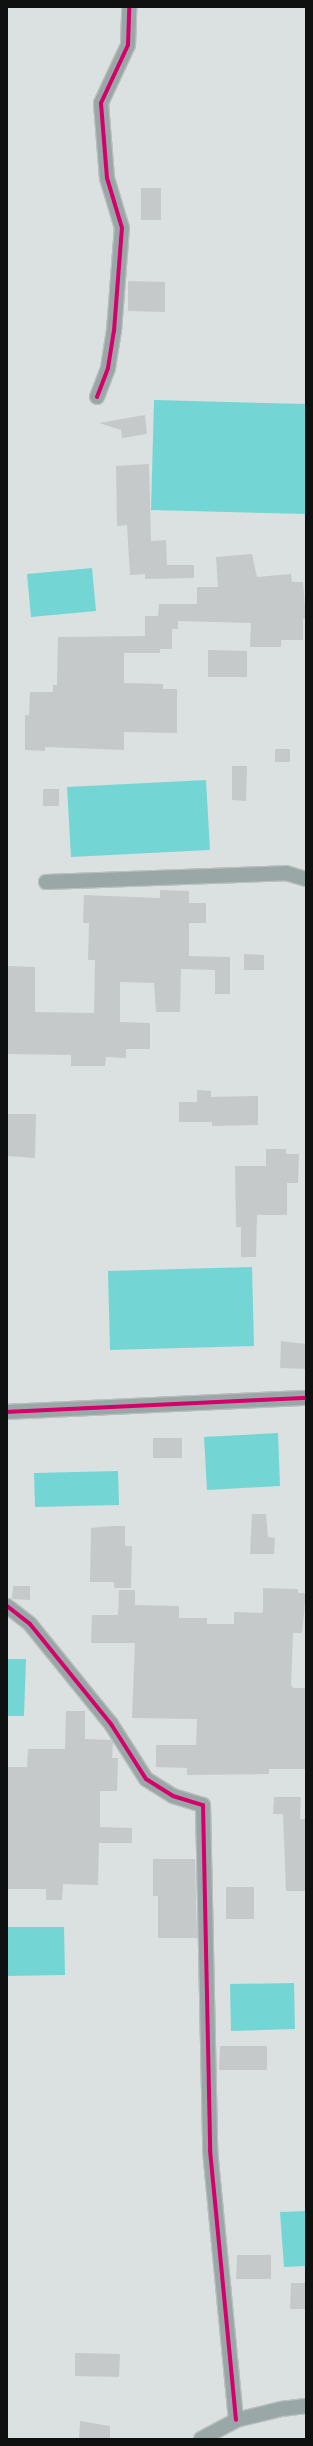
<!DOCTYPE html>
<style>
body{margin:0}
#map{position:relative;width:313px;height:2446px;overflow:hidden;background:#dbe0e0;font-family:"IBM Plex Sans",sans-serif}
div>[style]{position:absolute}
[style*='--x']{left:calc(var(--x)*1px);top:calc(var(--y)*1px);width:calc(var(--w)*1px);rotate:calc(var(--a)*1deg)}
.water>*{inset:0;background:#73d6d5}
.building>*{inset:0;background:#c5c9c9}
.roads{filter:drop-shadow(1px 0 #bbbebe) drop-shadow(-1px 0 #bbbebe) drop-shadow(0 1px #bbbebe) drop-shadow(0 -1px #bbbebe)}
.minor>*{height:14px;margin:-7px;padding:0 7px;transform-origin:7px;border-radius:7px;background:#9aa7a7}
.cycleway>*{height:4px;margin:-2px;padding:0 2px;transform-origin:2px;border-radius:2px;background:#d6006c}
span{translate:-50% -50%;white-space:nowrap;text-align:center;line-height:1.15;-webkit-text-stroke:3px #fff;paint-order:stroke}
.frame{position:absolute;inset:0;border:8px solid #0e1110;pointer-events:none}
</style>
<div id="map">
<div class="water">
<i style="clip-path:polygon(154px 400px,306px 404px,306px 514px,151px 510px)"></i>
<i style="clip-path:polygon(92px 568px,96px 611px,31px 617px,27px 574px)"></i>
<i style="clip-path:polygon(206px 780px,210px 850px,71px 857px,67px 787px)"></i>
<i style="clip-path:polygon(252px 1267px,254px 1346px,110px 1350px,108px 1271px)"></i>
<i style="clip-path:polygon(278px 1433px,280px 1486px,207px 1490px,204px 1437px)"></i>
<i style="clip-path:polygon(118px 1471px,119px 1505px,35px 1507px,34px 1473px)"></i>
<i style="clip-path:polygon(7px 1659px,26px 1659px,24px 1716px,7px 1716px)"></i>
<i style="clip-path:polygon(7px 1927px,64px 1927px,65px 1975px,7px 1976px)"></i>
<i style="clip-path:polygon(294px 1983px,295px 2029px,231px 2031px,230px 1984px)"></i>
<i style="clip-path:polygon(306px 2211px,306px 2266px,284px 2267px,280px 2212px)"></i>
</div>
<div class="building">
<i style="clip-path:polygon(141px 188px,161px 188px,161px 220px,141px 220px)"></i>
<i style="clip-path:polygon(128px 281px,165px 282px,165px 312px,128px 311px)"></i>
<i style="clip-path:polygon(145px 415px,147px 434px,122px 438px,121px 430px,99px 423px)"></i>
<i style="clip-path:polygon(149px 464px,151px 541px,166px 540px,167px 565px,194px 565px,194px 578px,145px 579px,145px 574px,130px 575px,127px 525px,117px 526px,116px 466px)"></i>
<i style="clip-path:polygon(252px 554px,257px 577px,291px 574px,292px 582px,303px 582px,306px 619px,303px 619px,303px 640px,281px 640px,281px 647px,250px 647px,251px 623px,178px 621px,178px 629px,172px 629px,172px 649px,160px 649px,160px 653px,124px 653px,124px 683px,163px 684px,163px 689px,177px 689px,177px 733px,124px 732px,124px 750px,45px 747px,45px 751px,25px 750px,25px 715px,29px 715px,30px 692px,53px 692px,53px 685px,57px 685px,58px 637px,145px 636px,145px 616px,158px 616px,159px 604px,197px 604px,197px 587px,218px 587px,216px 557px)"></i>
<i style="clip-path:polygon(208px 650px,247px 651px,247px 677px,208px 677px)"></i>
<i style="clip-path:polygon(275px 749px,290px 749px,290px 762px,275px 762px)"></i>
<i style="clip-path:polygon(232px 766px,247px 766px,246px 801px,232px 800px)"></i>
<i style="clip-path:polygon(43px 789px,59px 789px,59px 806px,43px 806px)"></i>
<i style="clip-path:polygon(160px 890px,189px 891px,189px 903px,206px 903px,206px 923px,189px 923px,189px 956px,230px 957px,230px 994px,215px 994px,215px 970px,181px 969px,180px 1012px,156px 1012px,154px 983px,120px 982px,120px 1022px,150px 1023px,150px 1049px,126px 1049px,126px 1058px,106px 1057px,105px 1066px,71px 1066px,71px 1055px,7px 1054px,7px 966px,35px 967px,35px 1012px,94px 1013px,95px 960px,88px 960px,89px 923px,83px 923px,84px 895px,160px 898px)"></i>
<i style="clip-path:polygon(244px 954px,264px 955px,264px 970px,244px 970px)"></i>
<i style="clip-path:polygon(197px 1090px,211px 1091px,211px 1097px,258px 1096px,258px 1125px,212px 1126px,212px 1122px,179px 1122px,179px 1102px,197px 1102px)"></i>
<i style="clip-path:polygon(7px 1114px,36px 1114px,35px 1158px,7px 1156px)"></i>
<i style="clip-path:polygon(266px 1149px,286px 1149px,286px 1154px,299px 1154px,298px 1183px,287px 1183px,287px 1215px,257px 1215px,256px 1257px,241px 1257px,241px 1227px,236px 1227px,235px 1166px,266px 1166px)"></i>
<i style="clip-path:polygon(281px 1341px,306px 1344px,306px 1369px,280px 1368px)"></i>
<i style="clip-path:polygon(153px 1438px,182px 1438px,182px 1458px,153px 1458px)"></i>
<i style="clip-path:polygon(252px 1514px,266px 1514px,268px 1537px,275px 1538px,274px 1554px,250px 1554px)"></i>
<i style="clip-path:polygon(111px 1526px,125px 1526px,125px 1546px,132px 1546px,131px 1588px,114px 1588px,114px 1582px,90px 1582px,91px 1528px)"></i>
<i style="clip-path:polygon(13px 1586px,30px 1586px,30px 1600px,12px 1599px)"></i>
<i style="clip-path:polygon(263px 1588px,298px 1589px,298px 1593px,306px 1593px,302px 1633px,293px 1633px,291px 1685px,293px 1688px,306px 1688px,306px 1769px,269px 1769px,269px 1774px,187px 1775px,187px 1768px,156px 1767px,156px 1745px,196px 1745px,197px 1719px,132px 1718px,135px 1643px,91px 1643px,92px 1615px,118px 1615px,119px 1590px,135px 1590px,135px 1605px,179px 1606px,179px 1618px,207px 1618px,207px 1624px,234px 1624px,234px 1612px,263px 1613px)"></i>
<i style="clip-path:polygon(66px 1711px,85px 1711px,85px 1739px,111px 1740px,113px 1742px,112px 1758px,118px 1758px,117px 1791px,100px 1791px,100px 1827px,132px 1828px,132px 1843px,99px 1843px,98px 1885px,63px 1884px,62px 1900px,46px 1900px,46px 1889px,7px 1889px,7px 1767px,27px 1767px,28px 1749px,65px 1749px)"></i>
<i style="clip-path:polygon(274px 1797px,301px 1797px,300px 1819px,306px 1819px,306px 1891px,286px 1891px,283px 1814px,273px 1814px)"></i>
<i style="clip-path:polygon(153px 1859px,195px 1859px,197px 1938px,158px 1938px,158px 1896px,153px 1896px)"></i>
<i style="clip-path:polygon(226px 1887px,254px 1887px,254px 1919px,226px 1919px)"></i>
<i style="clip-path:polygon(220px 2046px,267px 2046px,267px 2070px,219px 2070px)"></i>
<i style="clip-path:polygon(237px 2255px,271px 2255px,271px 2279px,236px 2279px)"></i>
<i style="clip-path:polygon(291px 2283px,306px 2283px,306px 2309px,290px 2309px)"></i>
<i style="clip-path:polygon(75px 2353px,120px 2354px,119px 2377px,75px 2376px)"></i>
<i style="clip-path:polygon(80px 2421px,110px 2426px,110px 2439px,79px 2439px)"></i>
</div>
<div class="roads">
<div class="minor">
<i style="--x:97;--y:397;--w:31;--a:-69"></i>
<i style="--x:108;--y:368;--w:37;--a:-81"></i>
<i style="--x:114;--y:331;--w:103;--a:-85.6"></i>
<i style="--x:122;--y:228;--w:52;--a:-106.7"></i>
<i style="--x:107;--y:178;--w:75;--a:-94.6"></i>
<i style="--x:101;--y:103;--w:64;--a:-65"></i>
<i style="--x:128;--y:45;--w:38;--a:-88"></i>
<i style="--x:46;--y:882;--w:240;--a:-2.1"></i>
<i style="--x:286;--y:873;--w:21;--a:17"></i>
<i style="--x:7;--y:1412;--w:299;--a:-2.7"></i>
<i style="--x:7;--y:1606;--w:29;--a:38"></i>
<i style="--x:30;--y:1624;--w:129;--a:51"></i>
<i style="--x:111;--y:1724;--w:65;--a:57.5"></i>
<i style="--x:146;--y:1779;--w:32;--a:32"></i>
<i style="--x:173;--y:1796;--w:31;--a:17"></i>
<i style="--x:203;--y:1805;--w:345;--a:88.8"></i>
<i style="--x:210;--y:2150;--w:271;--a:84.5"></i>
<i style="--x:201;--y:2439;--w:40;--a:-28"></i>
<i style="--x:236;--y:2420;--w:46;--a:-13.7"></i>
<i style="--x:281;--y:2409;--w:25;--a:-7"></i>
</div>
</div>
<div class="cycleway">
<i style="--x:97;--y:397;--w:31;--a:-69"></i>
<i style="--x:108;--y:368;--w:37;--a:-81"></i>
<i style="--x:114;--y:331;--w:103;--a:-85.6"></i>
<i style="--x:122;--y:228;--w:52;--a:-106.7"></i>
<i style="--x:107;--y:178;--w:75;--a:-94.6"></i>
<i style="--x:101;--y:103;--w:64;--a:-65"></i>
<i style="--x:128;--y:45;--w:38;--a:-88"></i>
<i style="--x:7;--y:1412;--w:299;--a:-2.7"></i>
<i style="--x:7;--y:1606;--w:29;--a:38"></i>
<i style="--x:30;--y:1624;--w:129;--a:51"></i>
<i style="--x:111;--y:1724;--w:65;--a:57.5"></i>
<i style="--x:146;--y:1779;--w:32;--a:32"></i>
<i style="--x:173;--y:1796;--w:31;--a:17"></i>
<i style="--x:203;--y:1805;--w:345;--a:88.8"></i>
<i style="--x:210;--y:2150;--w:271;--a:84.5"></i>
</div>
<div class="frame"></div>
</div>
